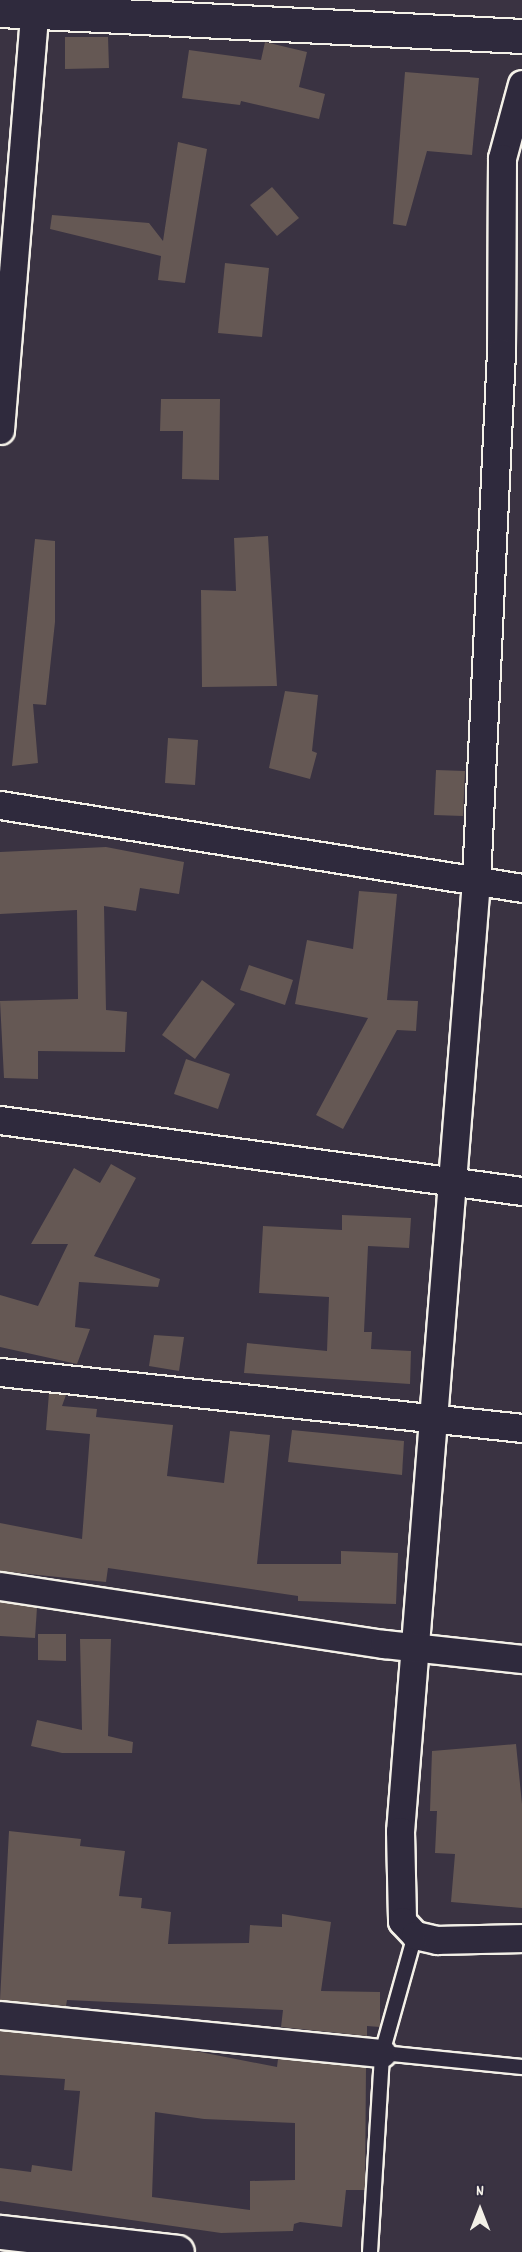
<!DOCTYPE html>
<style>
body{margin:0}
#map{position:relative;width:522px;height:2252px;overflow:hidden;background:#3a3342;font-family:Dekko,sans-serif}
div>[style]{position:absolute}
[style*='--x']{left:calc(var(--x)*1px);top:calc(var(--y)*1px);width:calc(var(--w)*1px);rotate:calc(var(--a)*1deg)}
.building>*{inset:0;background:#655854}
.roads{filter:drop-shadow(2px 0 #f4f1e8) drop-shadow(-2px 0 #f4f1e8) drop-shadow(0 2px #f4f1e8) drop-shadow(0 -2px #f4f1e8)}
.lane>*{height:14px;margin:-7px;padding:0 7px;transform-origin:7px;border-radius:7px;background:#2f2a3d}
.street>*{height:27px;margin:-13.5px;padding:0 13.5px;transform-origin:13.5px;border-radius:13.5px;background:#2f2a3d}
.secondary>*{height:33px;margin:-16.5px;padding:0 16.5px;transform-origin:16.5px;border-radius:16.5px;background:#2f2a3d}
span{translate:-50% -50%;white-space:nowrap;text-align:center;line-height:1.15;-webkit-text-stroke:4.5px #2f2a3d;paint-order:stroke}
.north{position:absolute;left:450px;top:2180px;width:60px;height:60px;-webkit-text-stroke:4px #2f2a3d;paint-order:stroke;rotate:0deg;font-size:16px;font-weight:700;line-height:24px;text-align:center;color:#f4f1e8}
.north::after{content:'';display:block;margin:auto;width:21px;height:27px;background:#f4f1e8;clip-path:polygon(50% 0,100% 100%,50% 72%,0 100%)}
</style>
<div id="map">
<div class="building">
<i style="clip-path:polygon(65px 37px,108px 37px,109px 68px,65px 69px)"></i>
<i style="clip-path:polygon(265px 42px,307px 52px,299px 87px,325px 94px,319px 119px,241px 101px,240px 105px,182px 98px,189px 50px,261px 60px)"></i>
<i style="clip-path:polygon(405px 72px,479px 78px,472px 155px,427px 151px,406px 226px,393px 224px)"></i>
<i style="clip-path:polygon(178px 142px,207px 149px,185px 283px,158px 280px,161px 256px,50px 229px,52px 215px,149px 223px,163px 241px)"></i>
<i style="clip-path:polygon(272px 187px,299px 218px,277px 236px,250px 205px)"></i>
<i style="clip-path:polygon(225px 263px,269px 268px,262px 337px,218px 333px)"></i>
<i style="clip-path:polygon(161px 399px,220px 399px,219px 480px,182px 479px,183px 431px,160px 431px)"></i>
<i style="clip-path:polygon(268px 536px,277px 686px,202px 687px,201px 590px,236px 591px,234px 538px)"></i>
<i style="clip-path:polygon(35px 539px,55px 541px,55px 622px,46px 705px,33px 704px,38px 763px,12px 766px)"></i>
<i style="clip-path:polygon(285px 691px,318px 695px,312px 751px,317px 753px,310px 779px,269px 768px)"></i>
<i style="clip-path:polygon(168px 738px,198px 740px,195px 785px,165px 783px)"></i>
<i style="clip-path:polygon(436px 770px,465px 771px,463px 816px,434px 815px)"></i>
<i style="clip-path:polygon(106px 847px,184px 862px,179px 894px,140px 888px,136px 911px,104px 906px,106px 1010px,127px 1012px,125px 1052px,38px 1051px,38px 1079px,4px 1078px,0 1001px,78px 999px,77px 910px,0 914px,0 852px)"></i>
<i style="clip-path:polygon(359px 891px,397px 894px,387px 1000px,418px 1001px,416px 1031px,397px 1030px,343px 1129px,316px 1115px,368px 1018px,295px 1004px,307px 940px,353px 949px)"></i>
<i style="clip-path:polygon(249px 965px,293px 980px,285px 1005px,240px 990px)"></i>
<i style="clip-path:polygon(202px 980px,235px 1004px,195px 1059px,162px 1035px)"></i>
<i style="clip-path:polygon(186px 1059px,230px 1074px,218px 1109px,174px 1094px)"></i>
<i style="clip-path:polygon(111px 1164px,136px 1178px,94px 1256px,160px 1279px,158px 1287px,79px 1282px,75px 1327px,90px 1329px,77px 1364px,0 1347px,0 1295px,38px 1306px,68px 1244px,31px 1244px,74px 1168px,100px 1183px)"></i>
<i style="clip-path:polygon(342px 1215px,411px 1218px,409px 1248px,368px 1246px,364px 1332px,372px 1332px,371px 1349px,411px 1351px,410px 1384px,244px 1373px,247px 1343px,327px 1351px,329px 1297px,259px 1293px,263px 1226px,342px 1230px)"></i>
<i style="clip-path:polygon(154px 1335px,184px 1337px,179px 1371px,149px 1366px)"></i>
<i style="clip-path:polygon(49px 1393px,66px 1395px,62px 1406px,97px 1409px,96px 1417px,173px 1425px,167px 1476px,224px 1483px,230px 1431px,270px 1435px,257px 1564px,341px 1564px,341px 1551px,398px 1553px,396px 1604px,298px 1601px,298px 1596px,108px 1568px,106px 1582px,0 1571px,0 1523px,82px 1539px,90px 1434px,46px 1430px)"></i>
<i style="clip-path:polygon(292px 1430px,404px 1441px,402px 1475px,288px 1462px)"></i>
<i style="clip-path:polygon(0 1602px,37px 1607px,35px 1638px,0 1636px)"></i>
<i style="clip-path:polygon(38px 1634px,66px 1634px,66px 1661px,38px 1660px)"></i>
<i style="clip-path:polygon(80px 1639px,111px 1639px,108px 1736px,133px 1742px,132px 1753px,62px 1753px,31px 1746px,37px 1720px,82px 1730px)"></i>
<i style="clip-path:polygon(516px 1744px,522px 1804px,522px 1908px,451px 1902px,455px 1854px,435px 1853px,437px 1811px,430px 1811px,432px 1751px)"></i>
<i style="clip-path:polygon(9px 1831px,81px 1839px,80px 1846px,125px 1851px,119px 1896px,142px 1898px,141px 1908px,171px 1912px,168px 1944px,249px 1943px,250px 1925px,282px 1927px,282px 1914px,331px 1922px,321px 1991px,380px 1992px,380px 2027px,367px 2026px,367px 2036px,281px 2027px,283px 2010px,67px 2000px,66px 2006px,0 2000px)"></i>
<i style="clip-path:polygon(evenodd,0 2031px,190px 2050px,277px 2067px,278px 2059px,366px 2067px,365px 2190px,346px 2190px,342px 2227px,300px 2222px,294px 2224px,293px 2231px,221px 2233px,0 2201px,0 2168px,31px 2172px,32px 2165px,72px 2171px,80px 2091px,64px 2090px,65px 2079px,0 2075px,0 2031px,155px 2112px,204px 2119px,295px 2123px,295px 2180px,250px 2181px,250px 2210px,152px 2197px,155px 2112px)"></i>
</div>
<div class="roads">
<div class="lane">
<i style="--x:382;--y:2053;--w:141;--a:5.7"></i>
<i style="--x:370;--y:2252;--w:199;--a:-86.5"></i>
<i style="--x:382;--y:2053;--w:123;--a:-74.4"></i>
</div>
<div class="street">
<i style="--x:522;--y:84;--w:77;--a:105.1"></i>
<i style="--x:502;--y:158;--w:194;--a:90.3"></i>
<i style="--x:501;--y:352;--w:530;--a:92.71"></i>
<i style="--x:476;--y:881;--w:953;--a:94.57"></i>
<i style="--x:400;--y:1831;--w:90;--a:88.7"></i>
<i style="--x:402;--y:1921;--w:19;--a:47"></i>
<i style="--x:415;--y:1935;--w:23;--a:13"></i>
<i style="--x:437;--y:1940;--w:85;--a:-1.3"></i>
<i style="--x:0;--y:430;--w:431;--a:-85.3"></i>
<i style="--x:0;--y:805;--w:529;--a:9.03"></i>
<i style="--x:0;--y:1120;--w:527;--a:7.75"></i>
<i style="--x:0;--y:1372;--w:525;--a:6.12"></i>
<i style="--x:0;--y:1586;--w:388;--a:8.6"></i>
<i style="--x:384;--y:1644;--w:139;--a:6.2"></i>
<i style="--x:0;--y:2015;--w:384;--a:5.7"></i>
</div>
<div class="secondary">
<i style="--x:0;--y:10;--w:523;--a:2.85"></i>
<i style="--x:0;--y:2232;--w:178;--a:6.4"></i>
</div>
</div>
<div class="north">N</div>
</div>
